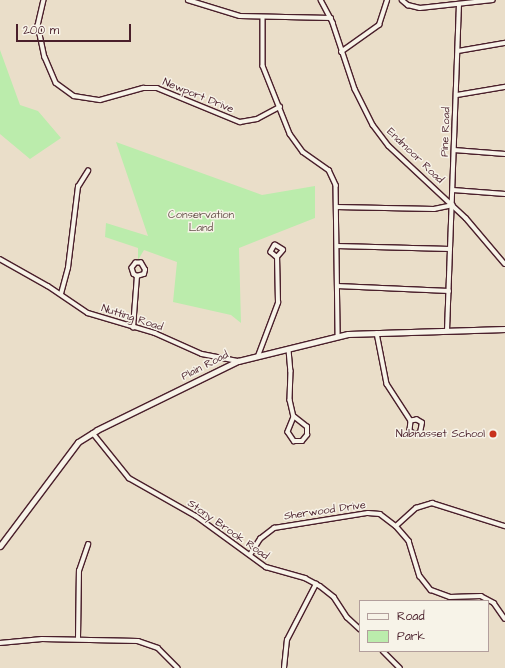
<!DOCTYPE html>
<style>
body{margin:0}
#map{position:relative;width:505px;height:668px;overflow:hidden;background:#eadec9;font-family:"Architects Daughter",sans-serif}
div>[style]{position:absolute}
[style*='--x']{left:calc(var(--x)*1px);top:calc(var(--y)*1px);width:calc(var(--w)*1px);rotate:calc(var(--a)*1deg)}
.green>*{inset:0;background:#bbecac}
.roads{filter:drop-shadow(1px 0 #4a1f2b) drop-shadow(-1px 0 #4a1f2b) drop-shadow(0 1px #4a1f2b) drop-shadow(0 -1px #4a1f2b)}
.minor>*{height:3.5px;margin:-1.75px;padding:0 1.75px;transform-origin:1.75px;border-radius:1.75px;background:#f7f3e8}
.secondary>*{height:5px;margin:-2.5px;padding:0 2.5px;transform-origin:2.5px;border-radius:2.5px;background:#f7f3e8}
.dots>*{width:11px;height:11px;translate:-50% -50%;box-sizing:border-box;border:2px solid #f7f3e8;border-radius:50%}
span{translate:-50% -50%;white-space:nowrap;text-align:center;line-height:1.15;-webkit-text-stroke:3px #f7f3e8;paint-order:stroke}
.street-label{font-size:11px;color:#4a1f2b}
.park-label{font-size:11px;color:#66524b}
.poi-label{font-size:11px;color:#4a1f2b}
.right{translate:-100% -50%;text-align:right}
.legend{position:absolute;left:359px;top:600px;width:130px;height:52px;box-sizing:border-box;background:#f7f3e8;border:1px solid #b29e9c;margin:0;padding:5px 7px;list-style:none;font-size:12px;color:#4a1f2b}
.legend li{display:flex;align-items:center;gap:8px;height:20px}
.legend b{width:20px;border:1px solid #b29e9c}
.scale{position:absolute;left:16px;top:24px;width:115px;height:18px;box-sizing:border-box;border:2px solid #4a1f2b;border-top:0;padding-left:5px;font-size:12px;line-height:14px;white-space:nowrap;color:#4a1f2b;-webkit-text-stroke:3px #f7f3e8;paint-order:stroke}
</style>
<div id="map">
<div class="green">
<i style="clip-path:polygon(0 50px,20px 105px,38px 111px,61px 138px,30px 159px,0 134px)"></i>
<i style="clip-path:polygon(116px 142px,262px 195px,315px 186px,315px 218px,239px 248px,241px 323px,231px 315px,173px 302px,177px 262px,144px 250px,138px 260px,138px 248px,105px 237px,106px 223px,148px 236px)"></i>
</div>
<div class="roads">
<div class="minor">
<i style="--x:44;--y:0;--w:26;--a:103"></i>
<i style="--x:38;--y:25;--w:33;--a:78"></i>
<i style="--x:45;--y:57;--w:28;--a:67"></i>
<i style="--x:56;--y:83;--w:22;--a:36"></i>
<i style="--x:74;--y:96;--w:26;--a:9"></i>
<i style="--x:100;--y:100;--w:45;--a:-15.6"></i>
<i style="--x:143;--y:88;--w:14;--a:0"></i>
<i style="--x:157;--y:88;--w:90;--a:22.3"></i>
<i style="--x:240;--y:122;--w:17;--a:-10"></i>
<i style="--x:257;--y:119;--w:26;--a:-28"></i>
<i style="--x:188;--y:0;--w:54;--a:17.1"></i>
<i style="--x:240;--y:16;--w:91;--a:1.3"></i>
<i style="--x:321;--y:0;--w:26;--a:62"></i>
<i style="--x:333;--y:23;--w:70;--a:71.6"></i>
<i style="--x:355;--y:89;--w:40;--a:63.4"></i>
<i style="--x:373;--y:125;--w:26;--a:53"></i>
<i style="--x:389;--y:146;--w:105;--a:43.1"></i>
<i style="--x:466;--y:218;--w:60;--a:49.7"></i>
<i style="--x:402;--y:0;--w:8;--a:40"></i>
<i style="--x:408;--y:5;--w:12;--a:14"></i>
<i style="--x:420;--y:8;--w:73;--a:-6.3"></i>
<i style="--x:263;--y:17;--w:49;--a:90"></i>
<i style="--x:263;--y:66;--w:73;--a:68.3"></i>
<i style="--x:290;--y:134;--w:22;--a:54"></i>
<i style="--x:303;--y:152;--w:32;--a:35"></i>
<i style="--x:329;--y:170;--w:17;--a:65"></i>
<i style="--x:336;--y:185;--w:151;--a:89.2"></i>
<i style="--x:458;--y:51;--w:48;--a:-9.7"></i>
<i style="--x:341;--y:52;--w:47;--a:-35.4"></i>
<i style="--x:379;--y:25;--w:26;--a:-72"></i>
<i style="--x:457;--y:95;--w:49;--a:-9.5"></i>
<i style="--x:454;--y:150;--w:51;--a:4.5"></i>
<i style="--x:453;--y:190;--w:52;--a:4.4"></i>
<i style="--x:336;--y:207;--w:98;--a:1.2"></i>
<i style="--x:434;--y:209;--w:19;--a:-12"></i>
<i style="--x:337;--y:246;--w:113;--a:1.5"></i>
<i style="--x:0;--y:259;--w:55;--a:29.4"></i>
<i style="--x:48;--y:286;--w:48;--a:34"></i>
<i style="--x:88;--y:313;--w:70;--a:16.6"></i>
<i style="--x:155;--y:333;--w:51;--a:24.1"></i>
<i style="--x:202;--y:354;--w:36;--a:11"></i>
<i style="--x:337;--y:286;--w:112;--a:2.6"></i>
<i style="--x:61;--y:294;--w:27;--a:-75"></i>
<i style="--x:68;--y:268;--w:82;--a:-83"></i>
<i style="--x:78;--y:187;--w:19;--a:-58"></i>
<i style="--x:133;--y:328;--w:52;--a:-85.6"></i>
<i style="--x:137;--y:276;--w:7;--a:-16"></i>
<i style="--x:144;--y:274;--w:4;--a:-76"></i>
<i style="--x:145;--y:270;--w:8;--a:-120"></i>
<i style="--x:141;--y:263;--w:5;--a:180"></i>
<i style="--x:136;--y:263;--w:6;--a:129"></i>
<i style="--x:132;--y:268;--w:6;--a:72"></i>
<i style="--x:134;--y:274;--w:4;--a:34"></i>
<i style="--x:447;--y:331;--w:326;--a:-87.9"></i>
<i style="--x:377;--y:333;--w:52;--a:78.9"></i>
<i style="--x:387;--y:384;--w:44;--a:57"></i>
<i style="--x:411;--y:421;--w:10;--a:96"></i>
<i style="--x:410;--y:431;--w:6;--a:31"></i>
<i style="--x:415;--y:434;--w:5;--a:-11"></i>
<i style="--x:420;--y:433;--w:10;--a:-79"></i>
<i style="--x:422;--y:423;--w:6;--a:-149"></i>
<i style="--x:417;--y:420;--w:6;--a:171"></i>
<i style="--x:289;--y:350;--w:21;--a:85"></i>
<i style="--x:291;--y:371;--w:29;--a:92"></i>
<i style="--x:290;--y:400;--w:17;--a:77"></i>
<i style="--x:294;--y:417;--w:16;--a:112"></i>
<i style="--x:288;--y:432;--w:11;--a:56"></i>
<i style="--x:294;--y:441;--w:8;--a:0"></i>
<i style="--x:302;--y:441;--w:8;--a:-50"></i>
<i style="--x:307;--y:435;--w:8;--a:-90"></i>
<i style="--x:307;--y:427;--w:16;--a:-142"></i>
<i style="--x:258;--y:356;--w:57;--a:-69.3"></i>
<i style="--x:278;--y:303;--w:46;--a:-91.2"></i>
<i style="--x:277;--y:257;--w:9;--a:-49"></i>
<i style="--x:283;--y:250;--w:9;--a:-148"></i>
<i style="--x:275;--y:245;--w:8;--a:120"></i>
<i style="--x:271;--y:252;--w:8;--a:40"></i>
<i style="--x:93;--y:433;--w:58;--a:51.3"></i>
<i style="--x:129;--y:478;--w:77;--a:29.6"></i>
<i style="--x:196;--y:516;--w:87;--a:36.1"></i>
<i style="--x:266;--y:567;--w:41;--a:15.8"></i>
<i style="--x:305;--y:578;--w:17;--a:28"></i>
<i style="--x:320;--y:586;--w:18;--a:38"></i>
<i style="--x:334;--y:597;--w:24;--a:57"></i>
<i style="--x:347;--y:617;--w:18;--a:43"></i>
<i style="--x:396;--y:526;--w:27;--a:-42"></i>
<i style="--x:416;--y:508;--w:17;--a:-17"></i>
<i style="--x:432;--y:503;--w:77;--a:17.5"></i>
<i style="--x:250;--y:555;--w:19;--a:-58"></i>
<i style="--x:260;--y:539;--w:18;--a:-38"></i>
<i style="--x:274;--y:528;--w:95;--a:-9.1"></i>
<i style="--x:368;--y:513;--w:12;--a:5"></i>
<i style="--x:380;--y:514;--w:20;--a:37"></i>
<i style="--x:396;--y:526;--w:20;--a:49"></i>
<i style="--x:409;--y:541;--w:37;--a:73"></i>
<i style="--x:420;--y:576;--w:18;--a:52"></i>
<i style="--x:431;--y:590;--w:20;--a:20"></i>
<i style="--x:450;--y:597;--w:31;--a:-2"></i>
<i style="--x:481;--y:596;--w:15;--a:28"></i>
<i style="--x:494;--y:603;--w:19;--a:55"></i>
<i style="--x:78;--y:639;--w:68;--a:-89.2"></i>
<i style="--x:79;--y:571;--w:28;--a:-71"></i>
<i style="--x:0;--y:643;--w:42;--a:-5.4"></i>
<i style="--x:42;--y:639;--w:96;--a:1.2"></i>
<i style="--x:138;--y:641;--w:21;--a:19"></i>
<i style="--x:158;--y:648;--w:28;--a:45"></i>
<i style="--x:383;--y:651;--w:24;--a:45"></i>
<i style="--x:284;--y:668;--w:28;--a:-84"></i>
<i style="--x:287;--y:640;--w:63;--a:-62.6"></i>
</div>
<div class="secondary">
<i style="--x:0;--y:546;--w:130;--a:-53.1"></i>
<i style="--x:78;--y:442;--w:22;--a:-32"></i>
<i style="--x:97;--y:430;--w:157;--a:-26.1"></i>
<i style="--x:238;--y:361;--w:113;--a:-13.8"></i>
<i style="--x:348;--y:334;--w:157;--a:-1.8"></i>
</div>
</div>
<div class="dots">
<i style="left:493px;top:434px;background:#c8321e"></i>
</div>
<div class="street-label">
<span style="left:198px;top:96px;rotate:22deg">Newport Drive</span>
<span style="left:446px;top:132px;rotate:-88deg">Pine Road</span>
<span style="left:415px;top:156px;rotate:44deg">Endmoor Road</span>
<span style="left:132px;top:318px;rotate:18deg">Nutting Road</span>
<span style="left:205px;top:366px;rotate:-27deg">Plain Road</span>
<span style="left:325px;top:511px;rotate:-8deg">Sherwood Drive</span>
<span style="left:228px;top:530px;rotate:35deg">Stony Brook Road</span>
</div>
<div class="park-label">
<span style="left:201px;top:222px">Conservation<br>Land</span>
</div>
<div class="poi-label">
<span class="right" style="left:485px;top:434px">Nabnasset School</span>
</div>
<ul class="legend">
<li><b style="height:5px;background:#f7f3e8"></b>Road</li>
<li><b style="height:11px;background:#bbecac"></b>Park</li>
</ul>
<div class="scale">200 m</div>
</div>
